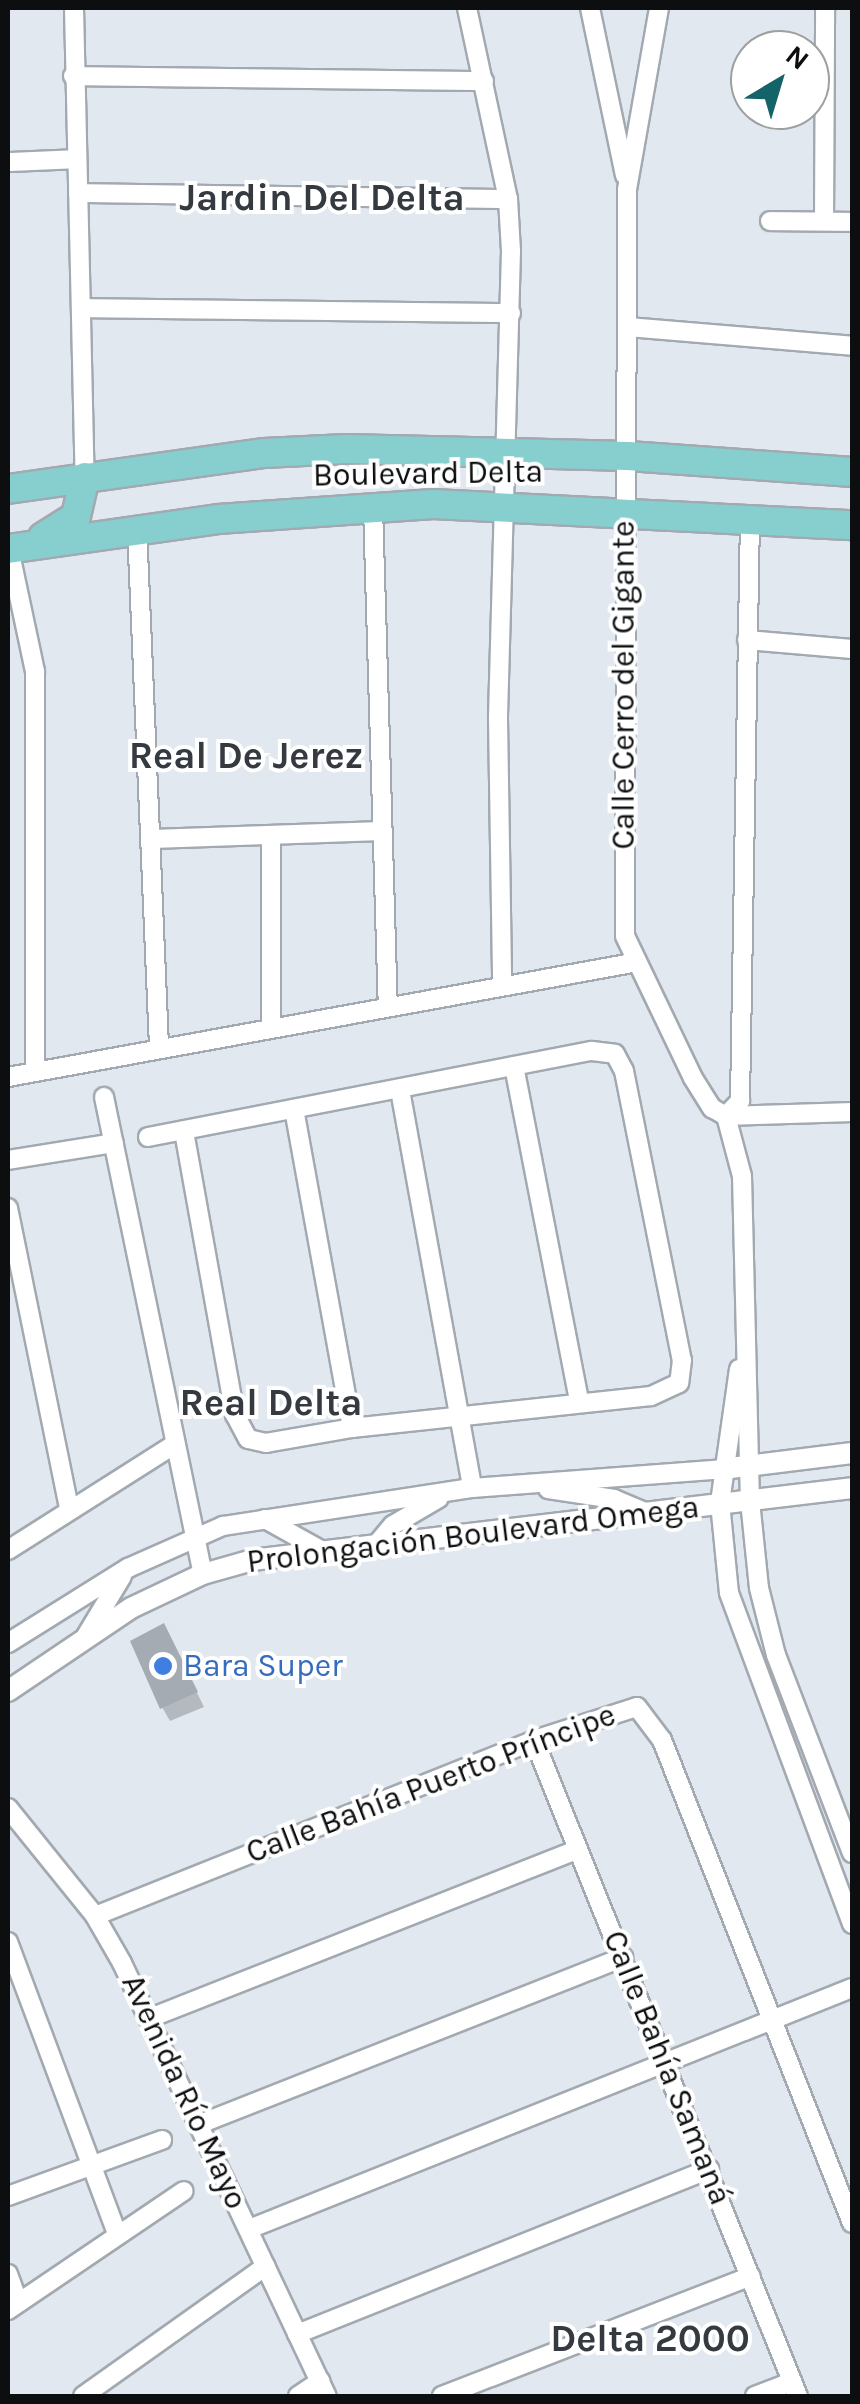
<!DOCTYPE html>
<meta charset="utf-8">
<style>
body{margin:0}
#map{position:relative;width:860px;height:2404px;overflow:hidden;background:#e1e8ef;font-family:Karla,sans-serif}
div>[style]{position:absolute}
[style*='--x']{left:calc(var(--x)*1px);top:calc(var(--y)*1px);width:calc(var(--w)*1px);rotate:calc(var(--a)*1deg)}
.shadow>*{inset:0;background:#0003}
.building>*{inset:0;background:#a4abb2}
.roads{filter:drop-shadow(2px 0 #a2a9b0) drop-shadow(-2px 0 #a2a9b0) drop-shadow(0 2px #a2a9b0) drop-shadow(0 -2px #a2a9b0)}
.minor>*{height:18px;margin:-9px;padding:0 9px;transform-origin:9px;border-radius:9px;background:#fff}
.tertiary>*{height:20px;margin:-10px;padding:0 10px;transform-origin:10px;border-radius:10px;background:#fff}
.primary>*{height:28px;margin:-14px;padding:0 14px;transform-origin:14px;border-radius:14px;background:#87cece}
.dots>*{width:28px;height:28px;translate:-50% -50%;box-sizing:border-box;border:5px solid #fff;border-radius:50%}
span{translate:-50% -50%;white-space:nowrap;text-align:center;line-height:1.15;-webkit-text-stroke:8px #fff;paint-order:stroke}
.street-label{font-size:32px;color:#0c0e10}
.shop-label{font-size:32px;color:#366cbe}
.left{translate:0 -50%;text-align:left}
.quarter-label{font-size:38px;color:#343a40;font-weight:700}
.frame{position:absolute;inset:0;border:10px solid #0c0e10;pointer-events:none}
.north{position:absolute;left:730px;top:30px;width:100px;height:100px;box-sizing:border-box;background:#fff;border:2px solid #9e9f9f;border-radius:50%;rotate:38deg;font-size:28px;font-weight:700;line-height:40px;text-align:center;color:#0c0e10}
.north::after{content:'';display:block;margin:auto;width:35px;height:45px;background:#136368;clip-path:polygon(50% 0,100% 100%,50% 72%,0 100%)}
</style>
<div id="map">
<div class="shadow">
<i style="clip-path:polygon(171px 1640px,204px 1707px,170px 1721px,162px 1707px)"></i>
</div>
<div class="building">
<i style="clip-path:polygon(164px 1623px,198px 1692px,160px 1709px,130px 1641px)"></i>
</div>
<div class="roads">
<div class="minor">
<i style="--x:74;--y:8;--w:469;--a:88.7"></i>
<i style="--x:467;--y:8;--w:195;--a:77.9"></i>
<i style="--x:508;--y:199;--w:52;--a:86.7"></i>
<i style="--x:511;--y:251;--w:468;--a:91.6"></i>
<i style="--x:498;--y:719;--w:265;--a:89.1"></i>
<i style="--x:590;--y:8;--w:171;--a:78.2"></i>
<i style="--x:659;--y:8;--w:185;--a:100"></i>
<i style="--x:627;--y:190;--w:746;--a:90.15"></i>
<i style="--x:625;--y:936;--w:157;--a:64.4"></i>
<i style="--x:693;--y:1078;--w:36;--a:58"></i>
<i style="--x:712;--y:1108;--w:16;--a:30"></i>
<i style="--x:726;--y:1116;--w:62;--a:75.1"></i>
<i style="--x:742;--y:1176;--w:325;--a:88.6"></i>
<i style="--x:750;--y:1501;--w:87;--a:84.1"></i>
<i style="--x:759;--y:1588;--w:69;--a:75.8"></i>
<i style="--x:776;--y:1655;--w:212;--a:69"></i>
<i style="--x:73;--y:76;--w:411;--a:0.7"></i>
<i style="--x:8;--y:162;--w:68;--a:-2.5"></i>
<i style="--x:78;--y:193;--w:430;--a:0.8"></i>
<i style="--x:770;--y:221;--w:82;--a:0.7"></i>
<i style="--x:824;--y:221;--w:213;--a:-89.7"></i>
<i style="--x:81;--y:308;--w:430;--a:0.7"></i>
<i style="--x:628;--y:327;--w:225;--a:4.8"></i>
<i style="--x:373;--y:507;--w:498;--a:88.3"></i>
<i style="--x:137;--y:528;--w:518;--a:87.57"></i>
<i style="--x:9;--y:549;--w:125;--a:78"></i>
<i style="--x:35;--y:671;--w:401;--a:90"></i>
<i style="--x:747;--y:640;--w:105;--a:4.9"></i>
<i style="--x:271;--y:835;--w:189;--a:90"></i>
<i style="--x:154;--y:839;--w:226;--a:-2"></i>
<i style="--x:514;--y:1066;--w:341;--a:79"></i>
<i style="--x:8;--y:1077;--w:634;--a:-10.35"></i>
<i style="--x:400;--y:1090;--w:404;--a:79.7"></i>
<i style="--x:104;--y:1097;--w:487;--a:78.3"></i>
<i style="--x:294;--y:1109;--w:324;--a:79.7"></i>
<i style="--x:726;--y:1116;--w:21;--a:-47"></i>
<i style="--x:740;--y:1101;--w:584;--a:-89.02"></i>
<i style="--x:726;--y:1116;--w:126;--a:-1.8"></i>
<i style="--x:148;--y:1137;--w:452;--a:-11"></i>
<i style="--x:592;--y:1051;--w:23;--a:7"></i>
<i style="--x:615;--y:1054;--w:19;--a:62"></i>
<i style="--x:624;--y:1071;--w:295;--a:78.7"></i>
<i style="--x:682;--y:1360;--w:23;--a:97"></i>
<i style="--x:679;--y:1383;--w:31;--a:155"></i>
<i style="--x:651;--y:1396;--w:301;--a:173.9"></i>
<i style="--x:352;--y:1428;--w:87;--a:170.1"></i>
<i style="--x:266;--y:1443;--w:18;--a:-167"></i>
<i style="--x:248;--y:1439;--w:27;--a:-118"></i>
<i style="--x:235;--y:1415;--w:289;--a:-100.2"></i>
<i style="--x:8;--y:1160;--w:107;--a:-9.1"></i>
<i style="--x:8;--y:1208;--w:306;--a:78.5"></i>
<i style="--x:739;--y:1369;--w:135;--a:98.1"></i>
<i style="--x:720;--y:1503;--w:90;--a:84.3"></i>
<i style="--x:729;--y:1593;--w:353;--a:69.6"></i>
<i style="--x:548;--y:1489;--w:67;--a:8.6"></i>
<i style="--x:614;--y:1499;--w:33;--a:23"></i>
<i style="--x:265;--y:1519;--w:64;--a:29"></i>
<i style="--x:376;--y:1545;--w:26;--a:-50"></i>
<i style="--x:393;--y:1525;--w:53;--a:-30.4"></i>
<i style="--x:8;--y:1550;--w:198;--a:-32.4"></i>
<i style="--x:86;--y:1636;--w:70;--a:-59"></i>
<i style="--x:8;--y:1643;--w:142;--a:-32"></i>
<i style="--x:128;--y:1568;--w:104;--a:-23.9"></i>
<i style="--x:223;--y:1526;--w:252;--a:-8.7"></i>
<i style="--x:472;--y:1488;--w:251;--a:-4.3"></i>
<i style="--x:534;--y:1740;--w:707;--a:68.08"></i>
<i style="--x:8;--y:1808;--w:139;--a:51.1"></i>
<i style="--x:95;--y:1916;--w:54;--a:60.1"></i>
<i style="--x:122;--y:1963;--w:479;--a:64.7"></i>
<i style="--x:95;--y:1916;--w:473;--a:-21.8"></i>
<i style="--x:534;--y:1740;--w:108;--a:-17.8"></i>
<i style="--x:637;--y:1707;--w:41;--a:52.9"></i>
<i style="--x:662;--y:1740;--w:519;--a:68.53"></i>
<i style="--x:8;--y:1942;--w:309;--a:69.5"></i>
<i style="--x:150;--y:2018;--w:460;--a:-21.5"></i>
<i style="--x:200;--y:2124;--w:455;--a:-21.5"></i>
<i style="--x:8;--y:2196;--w:164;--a:-20"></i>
<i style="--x:249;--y:2229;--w:649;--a:-21.79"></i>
<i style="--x:8;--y:2274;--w:30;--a:70"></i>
<i style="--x:8;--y:2310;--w:212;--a:-34.1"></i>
<i style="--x:297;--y:2334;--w:444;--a:-21.8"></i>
<i style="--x:83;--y:2396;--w:224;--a:-35.4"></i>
<i style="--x:298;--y:2396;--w:27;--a:-34"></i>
<i style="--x:442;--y:2396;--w:331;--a:-21.2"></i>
<i style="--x:755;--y:2396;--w:40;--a:-21"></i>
</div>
<div class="tertiary">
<i style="--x:722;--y:1469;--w:131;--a:-7"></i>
<i style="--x:8;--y:1691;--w:148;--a:-34"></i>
<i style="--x:131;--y:1608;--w:80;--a:-25.3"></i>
<i style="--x:203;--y:1574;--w:51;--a:-15.9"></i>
<i style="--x:252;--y:1560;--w:604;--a:-6.84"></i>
</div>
<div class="primary">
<i style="--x:8;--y:489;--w:259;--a:-8"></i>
<i style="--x:264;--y:453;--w:82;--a:-2.8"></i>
<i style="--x:346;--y:449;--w:282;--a:1.4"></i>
<i style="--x:628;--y:456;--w:225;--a:4.1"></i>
<i style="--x:43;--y:537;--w:39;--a:-32"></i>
<i style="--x:76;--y:516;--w:40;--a:-77"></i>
<i style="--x:8;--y:549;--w:212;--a:-8.1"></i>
<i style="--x:218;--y:519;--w:216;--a:-4"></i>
<i style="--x:433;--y:504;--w:420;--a:2.9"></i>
</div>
</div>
<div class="dots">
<i style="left:163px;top:1666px;background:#3f7fe0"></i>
</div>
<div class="street-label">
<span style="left:428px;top:474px;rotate:-1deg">Boulevard Delta</span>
<span style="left:624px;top:685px;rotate:-90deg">Calle Cerro del Gigante</span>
<span style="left:473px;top:1535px;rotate:-7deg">Prolongación Boulevard Omega</span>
<span style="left:431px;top:1784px;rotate:-21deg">Calle Bahía Puerto Príncipe</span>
<span style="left:667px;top:2068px;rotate:68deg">Calle Bahía Samaná</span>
<span style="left:184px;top:2092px;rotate:65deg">Avenida Río Mayo</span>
</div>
<div class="shop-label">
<span class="left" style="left:183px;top:1666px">Bara Super</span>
</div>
<div class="quarter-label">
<span style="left:322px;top:198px">Jardin Del Delta</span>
<span style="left:246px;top:756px">Real De Jerez</span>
<span style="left:271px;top:1403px">Real Delta</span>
<span style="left:650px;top:2339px">Delta 2000</span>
</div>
<div class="frame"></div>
<div class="north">N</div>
</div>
